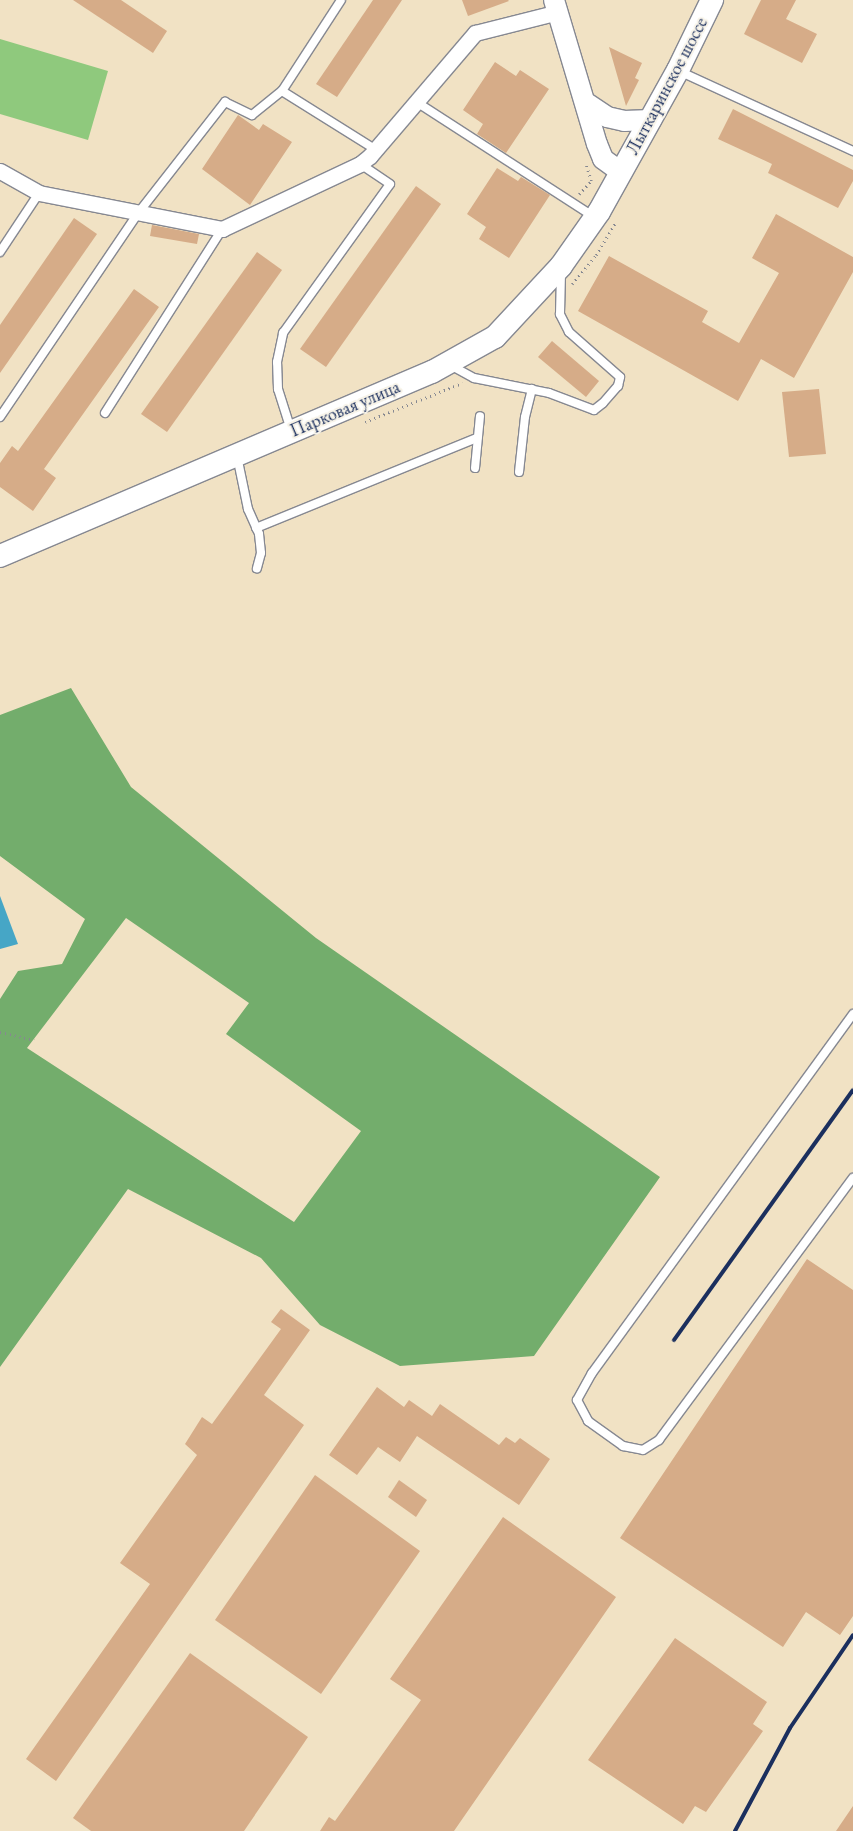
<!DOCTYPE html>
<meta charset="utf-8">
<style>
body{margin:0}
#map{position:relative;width:853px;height:1831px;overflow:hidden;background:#f1e2c4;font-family:"EB Garamond",serif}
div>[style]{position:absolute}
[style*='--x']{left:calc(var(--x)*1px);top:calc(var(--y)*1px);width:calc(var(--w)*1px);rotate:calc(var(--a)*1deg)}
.green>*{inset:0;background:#8fc97d}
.forest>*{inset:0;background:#73ad6c}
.water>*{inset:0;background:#46a6c6}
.building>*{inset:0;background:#d6ac88}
.path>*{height:2.5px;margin-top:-1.25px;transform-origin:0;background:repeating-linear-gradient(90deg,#868891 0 1px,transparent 0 5px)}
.roads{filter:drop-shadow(1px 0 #868891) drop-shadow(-1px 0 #868891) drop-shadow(0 1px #868891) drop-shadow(0 -1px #868891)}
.service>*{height:8px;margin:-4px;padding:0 4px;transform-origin:4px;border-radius:4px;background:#fff}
.minor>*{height:15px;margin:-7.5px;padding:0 7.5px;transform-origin:7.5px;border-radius:7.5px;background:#fff}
.tertiary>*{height:20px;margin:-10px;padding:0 10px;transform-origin:10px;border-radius:10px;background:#fff}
.secondary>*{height:22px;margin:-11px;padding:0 11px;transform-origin:11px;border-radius:11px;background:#fff}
.rail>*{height:4px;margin:-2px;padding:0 2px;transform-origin:2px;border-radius:2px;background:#1b2f5e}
span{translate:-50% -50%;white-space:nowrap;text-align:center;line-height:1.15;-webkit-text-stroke:4px #f7f3e8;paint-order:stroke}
.street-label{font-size:18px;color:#1b2f5e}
</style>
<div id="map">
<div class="green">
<i style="clip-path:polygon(0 39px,108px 71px,88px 140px,0 114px)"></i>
</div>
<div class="forest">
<i style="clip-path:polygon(evenodd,71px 688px,131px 787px,316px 938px,660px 1177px,534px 1356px,400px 1366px,320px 1325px,261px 1258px,128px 1189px,0 1367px,0 999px,18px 971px,62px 964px,85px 919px,0 856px,0 715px,71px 688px,126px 918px,249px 1003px,226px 1034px,361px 1131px,294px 1222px,27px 1048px,126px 918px)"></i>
</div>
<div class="water">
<i style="clip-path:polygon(0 896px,18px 944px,0 949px)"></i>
</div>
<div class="building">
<i style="clip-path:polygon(73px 0,121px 0,167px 31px,153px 53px)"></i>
<i style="clip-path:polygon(373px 0,402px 0,337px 97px,316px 84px)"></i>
<i style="clip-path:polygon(462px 0,508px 0,509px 1px,468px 16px)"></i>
<i style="clip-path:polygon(761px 0,796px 0,786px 19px,817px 34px,802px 63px,744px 34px)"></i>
<i style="clip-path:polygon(609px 47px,642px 63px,635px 78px,639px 80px,626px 106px)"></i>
<i style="clip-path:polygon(495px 62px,516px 76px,520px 70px,549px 89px,506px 153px,477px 134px,483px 124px,463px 110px)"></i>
<i style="clip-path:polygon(733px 109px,853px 170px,853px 181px,838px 208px,768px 173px,772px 164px,718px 139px)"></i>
<i style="clip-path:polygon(238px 115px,259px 130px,263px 124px,292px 142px,250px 205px,202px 169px)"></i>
<i style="clip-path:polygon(497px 168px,518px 181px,521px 177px,550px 195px,509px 258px,479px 239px,486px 227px,467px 214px)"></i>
<i style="clip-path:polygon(416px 186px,441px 204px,326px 367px,300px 349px)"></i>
<i style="clip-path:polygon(776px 214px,853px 257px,853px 272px,794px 378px,761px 359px,738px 401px,578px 311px,609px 256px,708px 311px,702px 322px,739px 343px,779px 273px,752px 258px)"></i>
<i style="clip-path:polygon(74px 218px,97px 234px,0 373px,0 325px)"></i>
<i style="clip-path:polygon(152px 225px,199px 234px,197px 244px,150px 236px)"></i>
<i style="clip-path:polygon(257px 252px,282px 270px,167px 432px,141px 414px)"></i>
<i style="clip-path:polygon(134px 289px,159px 307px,44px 469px,56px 478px,33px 511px,0 487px,0 463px,12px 446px,18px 451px)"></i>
<i style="clip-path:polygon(552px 341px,599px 381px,586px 397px,538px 357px)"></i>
<i style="clip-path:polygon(819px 389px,826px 454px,789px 457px,782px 392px)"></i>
<i style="clip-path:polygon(807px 1259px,853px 1290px,853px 1616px,840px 1635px,806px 1612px,783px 1647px,620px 1538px)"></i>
<i style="clip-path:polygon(281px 1309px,310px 1330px,264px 1395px,304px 1425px,56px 1781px,26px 1759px,150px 1584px,120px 1563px,197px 1455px,185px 1444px,202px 1417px,212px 1424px,281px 1329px,271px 1322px)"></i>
<i style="clip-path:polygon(377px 1387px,404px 1407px,409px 1400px,432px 1416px,440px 1404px,499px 1445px,506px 1437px,515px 1443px,520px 1438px,550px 1459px,519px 1505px,417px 1436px,400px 1462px,378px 1447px,357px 1475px,329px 1455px)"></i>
<i style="clip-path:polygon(315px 1475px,420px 1551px,321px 1694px,215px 1620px)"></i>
<i style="clip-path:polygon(399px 1480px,427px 1500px,416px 1517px,388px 1497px)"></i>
<i style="clip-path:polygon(503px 1517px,616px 1597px,454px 1831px,320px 1831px,329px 1817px,335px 1821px,421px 1700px,390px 1679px)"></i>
<i style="clip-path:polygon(675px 1638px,767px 1702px,753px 1724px,763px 1731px,706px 1812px,695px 1806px,683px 1824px,588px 1760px)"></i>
<i style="clip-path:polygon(190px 1653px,308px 1737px,244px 1831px,91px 1831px,73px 1818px)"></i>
<i style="clip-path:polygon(853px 1806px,853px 1831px,836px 1831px)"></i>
</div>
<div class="path">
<i style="--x:579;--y:194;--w:18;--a:-47"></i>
<i style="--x:591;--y:181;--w:17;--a:-107"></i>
<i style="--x:572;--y:284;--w:38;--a:-50"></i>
<i style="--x:596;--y:255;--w:37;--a:-59"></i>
<i style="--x:365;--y:422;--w:105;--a:-21.9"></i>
<i style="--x:0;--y:1032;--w:35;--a:13"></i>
</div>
<div class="roads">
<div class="service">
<i style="--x:679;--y:71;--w:192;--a:24.7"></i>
<i style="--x:282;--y:91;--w:108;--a:-57"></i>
<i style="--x:415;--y:101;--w:213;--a:32.9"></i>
<i style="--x:0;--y:252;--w:71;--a:-56.5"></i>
<i style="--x:452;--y:366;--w:25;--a:29"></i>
<i style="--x:474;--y:378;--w:76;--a:11.3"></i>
<i style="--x:549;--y:393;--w:48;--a:20.7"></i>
<i style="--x:594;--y:410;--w:11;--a:-38"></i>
<i style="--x:603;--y:403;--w:23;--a:-49"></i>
<i style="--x:618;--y:386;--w:9;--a:-77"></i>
<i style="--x:620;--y:377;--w:68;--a:-138.6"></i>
<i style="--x:569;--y:332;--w:20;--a:-117"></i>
<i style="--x:560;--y:314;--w:40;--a:-88.6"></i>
<i style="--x:105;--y:413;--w:218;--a:-57.5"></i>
<i style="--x:0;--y:417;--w:248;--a:-55.9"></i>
<i style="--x:139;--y:212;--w:140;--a:-52"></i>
<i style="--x:225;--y:102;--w:30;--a:26"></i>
<i style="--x:252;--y:115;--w:38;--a:-39"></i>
<i style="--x:282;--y:91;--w:111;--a:32.1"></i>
<i style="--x:291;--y:430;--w:43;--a:-107.6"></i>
<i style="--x:278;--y:389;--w:27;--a:-92"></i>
<i style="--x:277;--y:362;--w:30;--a:-78"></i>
<i style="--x:283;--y:333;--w:183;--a:-54.3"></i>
<i style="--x:390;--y:184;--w:36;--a:-146"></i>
<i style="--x:237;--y:456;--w:54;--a:78.3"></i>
<i style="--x:248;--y:509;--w:27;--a:66"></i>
<i style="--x:259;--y:534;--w:19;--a:84"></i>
<i style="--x:261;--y:553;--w:16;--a:105"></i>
<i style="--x:475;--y:468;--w:52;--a:-84.5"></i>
<i style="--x:519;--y:472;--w:55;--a:-83.8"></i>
<i style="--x:525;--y:417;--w:29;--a:-76"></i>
<i style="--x:256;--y:528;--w:239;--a:-22.2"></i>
<i style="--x:853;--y:1014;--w:444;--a:126"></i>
<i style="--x:592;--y:1373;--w:31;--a:119"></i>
<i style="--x:577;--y:1400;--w:24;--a:62"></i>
<i style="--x:588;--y:1421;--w:43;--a:35.5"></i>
<i style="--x:623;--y:1446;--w:20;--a:11"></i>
<i style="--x:643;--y:1450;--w:19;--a:-32"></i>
<i style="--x:659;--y:1440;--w:326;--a:-53.5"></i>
</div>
<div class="minor">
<i style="--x:0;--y:171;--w:45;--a:29.4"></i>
<i style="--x:39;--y:193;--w:187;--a:11.1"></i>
<i style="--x:222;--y:229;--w:153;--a:-25.2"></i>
<i style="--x:360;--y:164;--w:13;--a:-39"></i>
<i style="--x:370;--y:156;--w:162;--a:-49.5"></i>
<i style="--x:475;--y:33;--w:86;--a:-14.2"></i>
</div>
<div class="tertiary">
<i style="--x:554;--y:0;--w:150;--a:73.4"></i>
<i style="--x:597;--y:144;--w:16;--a:68"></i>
<i style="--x:603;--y:159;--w:22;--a:36"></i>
<i style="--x:588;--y:104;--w:23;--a:34"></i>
<i style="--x:607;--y:117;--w:17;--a:13"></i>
<i style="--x:624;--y:121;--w:27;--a:-2"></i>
</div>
<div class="secondary">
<i style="--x:0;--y:556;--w:470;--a:-23.1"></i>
<i style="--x:432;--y:372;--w:72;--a:-29.1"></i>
<i style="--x:495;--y:337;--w:97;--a:-47.1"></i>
<i style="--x:561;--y:266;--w:66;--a:-54.9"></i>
<i style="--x:599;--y:212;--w:162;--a:-60.9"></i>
<i style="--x:678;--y:70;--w:78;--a:-64.1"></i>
</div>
</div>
<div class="rail">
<i style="--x:674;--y:1340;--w:307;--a:-54.4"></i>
<i style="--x:735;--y:1831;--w:117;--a:-61.9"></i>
<i style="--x:790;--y:1728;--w:112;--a:-55.9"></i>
</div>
<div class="street-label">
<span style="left:667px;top:86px;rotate:-62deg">Лыткаринское шоссе</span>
<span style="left:345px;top:409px;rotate:-23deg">Парковая улица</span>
</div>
</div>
